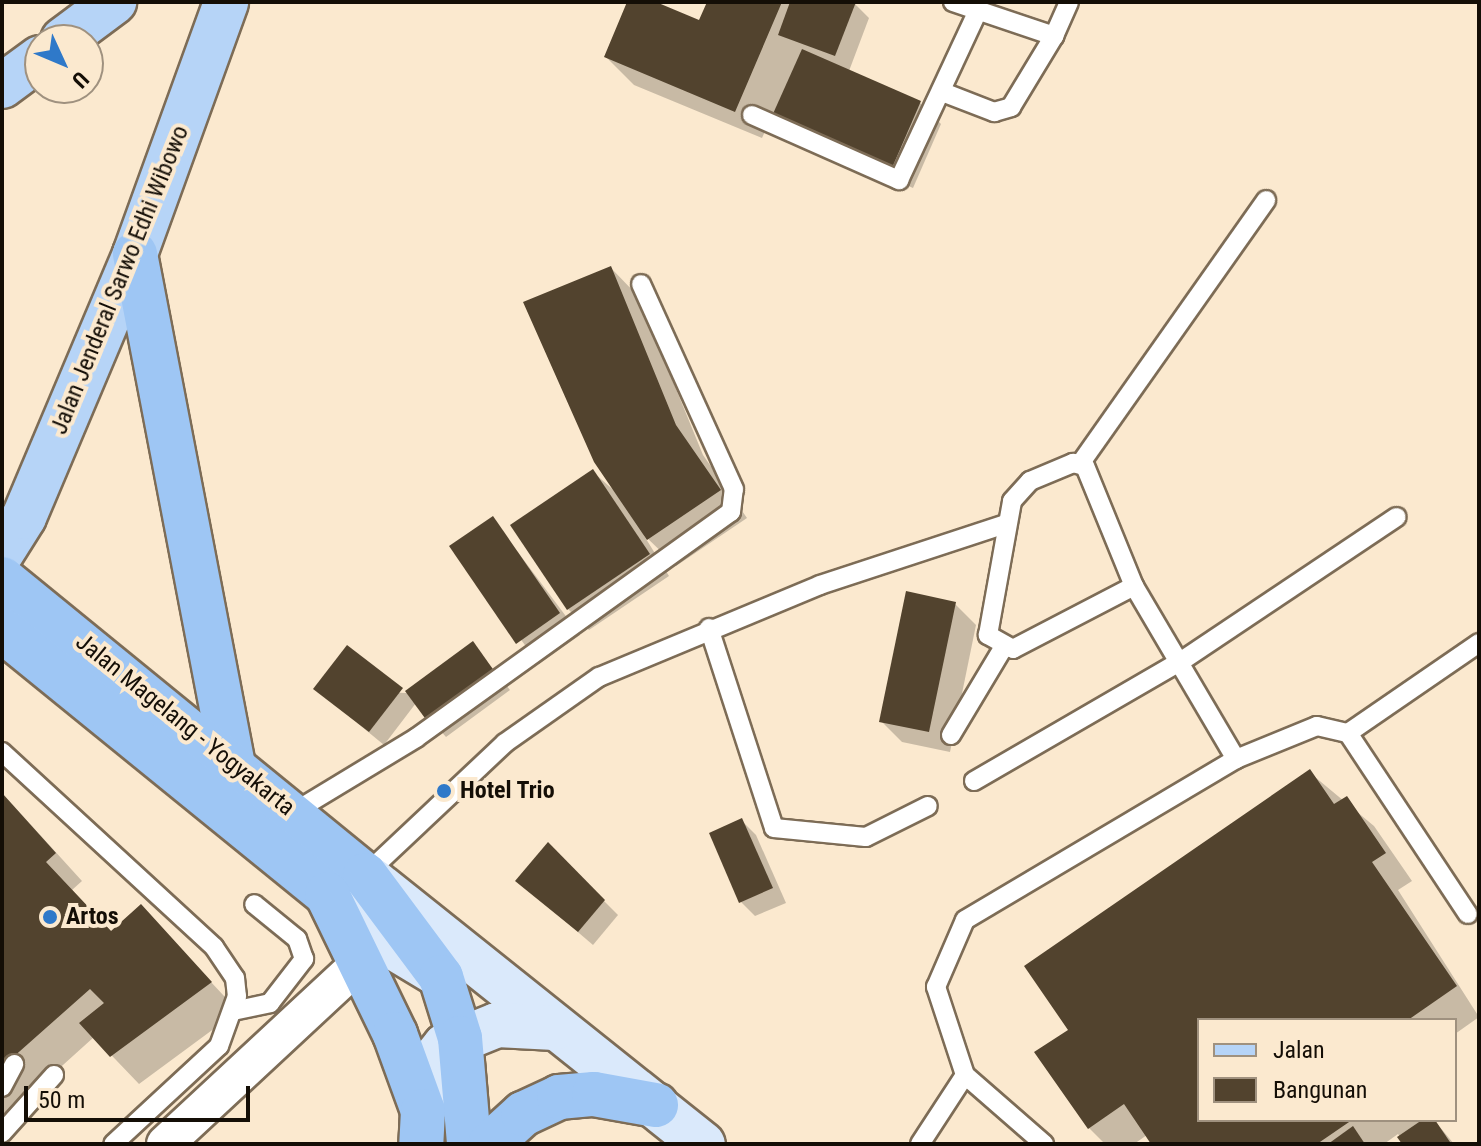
<!DOCTYPE html>
<style>
body{margin:0}
#map{position:relative;width:1481px;height:1146px;overflow:hidden;background:#fbe9cf;font-family:"Roboto Condensed",sans-serif}
div>[style]{position:absolute}
[style*='--x']{left:calc(var(--x)*1px);top:calc(var(--y)*1px);width:calc(var(--w)*1px);rotate:calc(var(--a)*1deg)}
.shadow>*{inset:0;background:#0003}
.building>*{inset:0;background:#52432e}
.roads{filter:drop-shadow(2px 0 #7d6c56) drop-shadow(-2px 0 #7d6c56) drop-shadow(0 2px #7d6c56) drop-shadow(0 -2px #7d6c56)}
.service>*{height:18px;margin:-9px;padding:0 9px;transform-origin:9px;border-radius:9px;background:#fff}
.minor>*{height:36px;margin:-18px;padding:0 18px;transform-origin:18px;border-radius:18px;background:#fff}
.secondary>*{height:44px;margin:-22px;padding:0 22px;transform-origin:22px;border-radius:22px;background:#dae9fb}
.primary>*{height:44px;margin:-22px;padding:0 22px;transform-origin:22px;border-radius:22px;background:#b6d4f7}
.trunk>*{height:44px;margin:-22px;padding:0 22px;transform-origin:22px;border-radius:22px;background:#9ec6f4}
.dots>*{width:22px;height:22px;translate:-50% -50%;box-sizing:border-box;border:4px solid #fbe9cf;border-radius:50%}
span{translate:-50% -50%;white-space:nowrap;text-align:center;line-height:1.15;-webkit-text-stroke:8px #fbe9cf;paint-order:stroke}
.street-label{font-size:24px;color:#140e06}
.poi-label{font-size:24px;color:#140e06;font-weight:700}
.left{translate:0 -50%;text-align:left}
.frame{position:absolute;inset:0;border:4px solid #140e06;pointer-events:none}
.legend{position:absolute;left:1197px;top:1018px;width:260px;height:104px;box-sizing:border-box;background:#fbe9cf;border:2px solid #9f917f;margin:0;padding:10px 14px;list-style:none;font-size:24px;color:#140e06}
.legend li{display:flex;align-items:center;gap:16px;height:40px}
.legend b{width:40px;border:2px solid #9f917f}
.north{position:absolute;left:24px;top:24px;width:80px;height:80px;box-sizing:border-box;background:#fbe9cf;border:2px solid #9f917f;border-radius:50%;rotate:134deg;font-size:22px;font-weight:700;line-height:32px;text-align:center;color:#140e06}
.north::after{content:'';display:block;margin:auto;width:28px;height:36px;background:#2f79c9;clip-path:polygon(50% 0,100% 100%,50% 72%,0 100%)}
.scale{position:absolute;left:24px;top:1086px;width:226px;height:36px;box-sizing:border-box;border:4px solid #140e06;border-top:0;padding-left:10px;font-size:24px;line-height:28px;white-space:nowrap;color:#140e06;-webkit-text-stroke:6px #fbe9cf;paint-order:stroke}
</style>
<div id="map">
<div class="shadow">
<i style="clip-path:polygon(629px 2px,651px 2px,700px 23px,709px 2px,855px 4px,869px 18px,849px 71px,920px 103px,941px 124px,913px 188px,796px 137px,773px 114px,762px 138px,634px 85px,606px 57px)"></i>
<i style="clip-path:polygon(611px 268px,638px 296px,703px 455px,747px 518px,676px 566px,643px 534px,669px 576px,589px 630px,568px 609px,593px 472px,618px 494px)"></i>
<i style="clip-path:polygon(493px 519px,580px 635px,539px 664px,452px 547px)"></i>
<i style="clip-path:polygon(955px 604px,976px 625px,950px 752px,902px 742px,881px 721px)"></i>
<i style="clip-path:polygon(473px 644px,510px 690px,446px 737px,416px 703px,384px 745px,316px 689px,406px 693px)"></i>
<i style="clip-path:polygon(1309px 772px,1374px 826px,1412px 881px,1398px 890px,1479px 1017px,1455px 1034px,1455px 1020px,1199px 1020px,1199px 1120px,1434px 1120px,1454px 1144px,1405px 1144px,1398px 1134px,1384px 1144px,1154px 1144px,1147px 1135px,1134px 1144px,1105px 1144px,1089px 1128px,1070px 1030px)"></i>
<i style="clip-path:polygon(2px 793px,82px 881px,72px 890px,112px 932px,141px 907px,238px 1011px,139px 1084px,94px 1037px,22px 1102px,2px 1139px)"></i>
<i style="clip-path:polygon(742px 821px,756px 835px,786px 903px,755px 916px,741px 902px)"></i>
<i style="clip-path:polygon(548px 845px,618px 915px,593px 945px,518px 881px)"></i>
</div>
<div class="building">
<i style="clip-path:polygon(627px 2px,656px 2px,699px 20px,707px 2px,782px 2px,735px 112px,604px 57px)"></i>
<i style="clip-path:polygon(790px 2px,856px 2px,835px 56px,778px 35px)"></i>
<i style="clip-path:polygon(802px 49px,921px 101px,892px 168px,772px 116px)"></i>
<i style="clip-path:polygon(611px 266px,676px 425px,721px 490px,647px 540px,594px 462px,523px 302px)"></i>
<i style="clip-path:polygon(593px 469px,650px 554px,567px 610px,510px 525px)"></i>
<i style="clip-path:polygon(493px 516px,560px 613px,516px 644px,449px 546px)"></i>
<i style="clip-path:polygon(906px 591px,956px 602px,929px 732px,879px 722px)"></i>
<i style="clip-path:polygon(473px 641px,497px 675px,430px 725px,405px 691px)"></i>
<i style="clip-path:polygon(347px 645px,403px 688px,369px 732px,313px 689px)"></i>
<i style="clip-path:polygon(1310px 769px,1334px 804px,1347px 796px,1386px 853px,1372px 862px,1457px 986px,1408px 1020px,1199px 1020px,1199px 1120px,1352px 1120px,1317px 1144px,1151px 1144px,1124px 1104px,1088px 1129px,1034px 1052px,1068px 1030px,1024px 966px)"></i>
<i style="clip-path:polygon(2px 793px,56px 853px,46px 862px,111px 931px,141px 904px,212px 982px,110px 1057px,79px 1023px,104px 1003px,90px 989px,2px 1067px)"></i>
<i style="clip-path:polygon(742px 818px,773px 888px,739px 903px,709px 833px)"></i>
<i style="clip-path:polygon(548px 842px,605px 900px,578px 932px,515px 881px)"></i>
<i style="clip-path:polygon(1422px 1120px,1435px 1120px,1450px 1142px,1402px 1144px,1397px 1137px)"></i>
<i style="clip-path:polygon(1353px 1126px,1365px 1144px,1328px 1144px)"></i>
</div>
<div class="roads">
<div class="service">
<i style="--x:953;--y:2;--w:107;--a:18.6"></i>
<i style="--x:1054;--y:36;--w:37;--a:-66"></i>
<i style="--x:945;--y:93;--w:53;--a:21.2"></i>
<i style="--x:994;--y:112;--w:18;--a:-16"></i>
<i style="--x:1011;--y:107;--w:83;--a:-58.8"></i>
<i style="--x:752;--y:115;--w:161;--a:23.9"></i>
<i style="--x:899;--y:180;--w:184;--a:-65"></i>
<i style="--x:1080;--y:464;--w:323;--a:-54.8"></i>
<i style="--x:1134;--y:586;--w:136;--a:152.5"></i>
<i style="--x:1013;--y:649;--w:29;--a:-151"></i>
<i style="--x:988;--y:635;--w:136;--a:-79.8"></i>
<i style="--x:1012;--y:501;--w:27;--a:-48"></i>
<i style="--x:1030;--y:481;--w:47;--a:-22.7"></i>
<i style="--x:1073;--y:463;--w:12;--a:14"></i>
<i style="--x:1085;--y:466;--w:130;--a:67.8"></i>
<i style="--x:1134;--y:586;--w:201;--a:59.5"></i>
<i style="--x:709;--y:628;--w:210;--a:72"></i>
<i style="--x:774;--y:828;--w:92;--a:5.6"></i>
<i style="--x:866;--y:837;--w:69;--a:-26.6"></i>
<i style="--x:1348;--y:733;--w:159;--a:-34.5"></i>
<i style="--x:951;--y:735;--w:101;--a:-59.1"></i>
<i style="--x:2;--y:752;--w:288;--a:42.6"></i>
<i style="--x:214;--y:947;--w:37;--a:56"></i>
<i style="--x:235;--y:978;--w:18;--a:84"></i>
<i style="--x:237;--y:996;--w:53;--a:109.8"></i>
<i style="--x:219;--y:1046;--w:144;--a:137.2"></i>
<i style="--x:974;--y:781;--w:241;--a:-30.1"></i>
<i style="--x:1183;--y:660;--w:257;--a:-33.8"></i>
<i style="--x:294;--y:812;--w:143;--a:-31.2"></i>
<i style="--x:416;--y:738;--w:388;--a:-35.7"></i>
<i style="--x:731;--y:512;--w:23;--a:-83"></i>
<i style="--x:734;--y:489;--w:225;--a:-114.4"></i>
<i style="--x:365;--y:875;--w:192;--a:-43.3"></i>
<i style="--x:505;--y:743;--w:115;--a:-35.1"></i>
<i style="--x:599;--y:677;--w:239;--a:-22.6"></i>
<i style="--x:820;--y:585;--w:196;--a:-18.2"></i>
<i style="--x:233;--y:1011;--w:38;--a:-12"></i>
<i style="--x:270;--y:1003;--w:56;--a:-52.3"></i>
<i style="--x:304;--y:959;--w:21;--a:-109"></i>
<i style="--x:297;--y:939;--w:55;--a:-140.9"></i>
<i style="--x:965;--y:1075;--w:105;--a:41.1"></i>
<i style="--x:2;--y:1087;--w:26;--a:-62"></i>
<i style="--x:2;--y:1133;--w:78;--a:-48.1"></i>
<i style="--x:920;--y:1144;--w:82;--a:-56.9"></i>
<i style="--x:965;--y:1075;--w:93;--a:-108.2"></i>
<i style="--x:936;--y:987;--w:73;--a:-66.6"></i>
<i style="--x:965;--y:920;--w:315;--a:-30.7"></i>
<i style="--x:1236;--y:759;--w:87;--a:-22.2"></i>
<i style="--x:1317;--y:726;--w:32;--a:13"></i>
<i style="--x:1348;--y:733;--w:217;--a:56.5"></i>
</div>
<div class="minor">
<i style="--x:165;--y:1144;--w:291;--a:-42.9"></i>
</div>
<div class="secondary">
<i style="--x:373;--y:881;--w:422;--a:38.6"></i>
<i style="--x:327;--y:894;--w:73;--a:40"></i>
<i style="--x:383;--y:941;--w:70;--a:31"></i>
<i style="--x:423;--y:1111;--w:50;--a:-79.6"></i>
<i style="--x:432;--y:1062;--w:21;--a:-51"></i>
<i style="--x:445;--y:1046;--w:56;--a:-22"></i>
<i style="--x:497;--y:1025;--w:58;--a:3"></i>
</div>
<div class="primary">
<i style="--x:63;--y:40;--w:64;--a:-36.7"></i>
<i style="--x:2;--y:86;--w:47;--a:-36.4"></i>
<i style="--x:2;--y:552;--w:41;--a:-57.8"></i>
<i style="--x:24;--y:517;--w:285;--a:-67.1"></i>
<i style="--x:135;--y:254;--w:268;--a:-70.1"></i>
</div>
<div class="trunk">
<i style="--x:135;--y:254;--w:515;--a:79.15"></i>
<i style="--x:2;--y:579;--w:468;--a:39.2"></i>
<i style="--x:365;--y:875;--w:127;--a:53.3"></i>
<i style="--x:441;--y:977;--w:64;--a:72.7"></i>
<i style="--x:460;--y:1038;--w:106;--a:85.1"></i>
<i style="--x:2;--y:630;--w:419;--a:39.1"></i>
<i style="--x:327;--y:894;--w:156;--a:64.1"></i>
<i style="--x:395;--y:1034;--w:82;--a:70"></i>
<i style="--x:423;--y:1111;--w:33;--a:93"></i>
<i style="--x:490;--y:1144;--w:45;--a:-42.3"></i>
<i style="--x:523;--y:1114;--w:40;--a:-25"></i>
<i style="--x:559;--y:1097;--w:35;--a:-5"></i>
<i style="--x:594;--y:1094;--w:63;--a:10.1"></i>
</div>
</div>
<div class="dots">
<i style="left:444px;top:791px;background:#2f79c9"></i>
<i style="left:50px;top:917px;background:#2f79c9"></i>
</div>
<div class="street-label">
<span style="left:120px;top:280px;rotate:-68deg">Jalan Jenderal Sarwo Edhi Wibowo</span>
<span style="left:185px;top:725px;rotate:39deg">Jalan Magelang - Yogyakarta</span>
</div>
<div class="poi-label">
<span class="left" style="left:460px;top:791px">Hotel Trio</span>
<span class="left" style="left:66px;top:917px">Artos</span>
</div>
<div class="frame"></div>
<ul class="legend">
<li><b style="height:10px;background:#b6d4f7"></b>Jalan</li>
<li><b style="height:22px;background:#52432e"></b>Bangunan</li>
</ul>
<div class="north">U</div>
<div class="scale">50 m</div>
</div>
